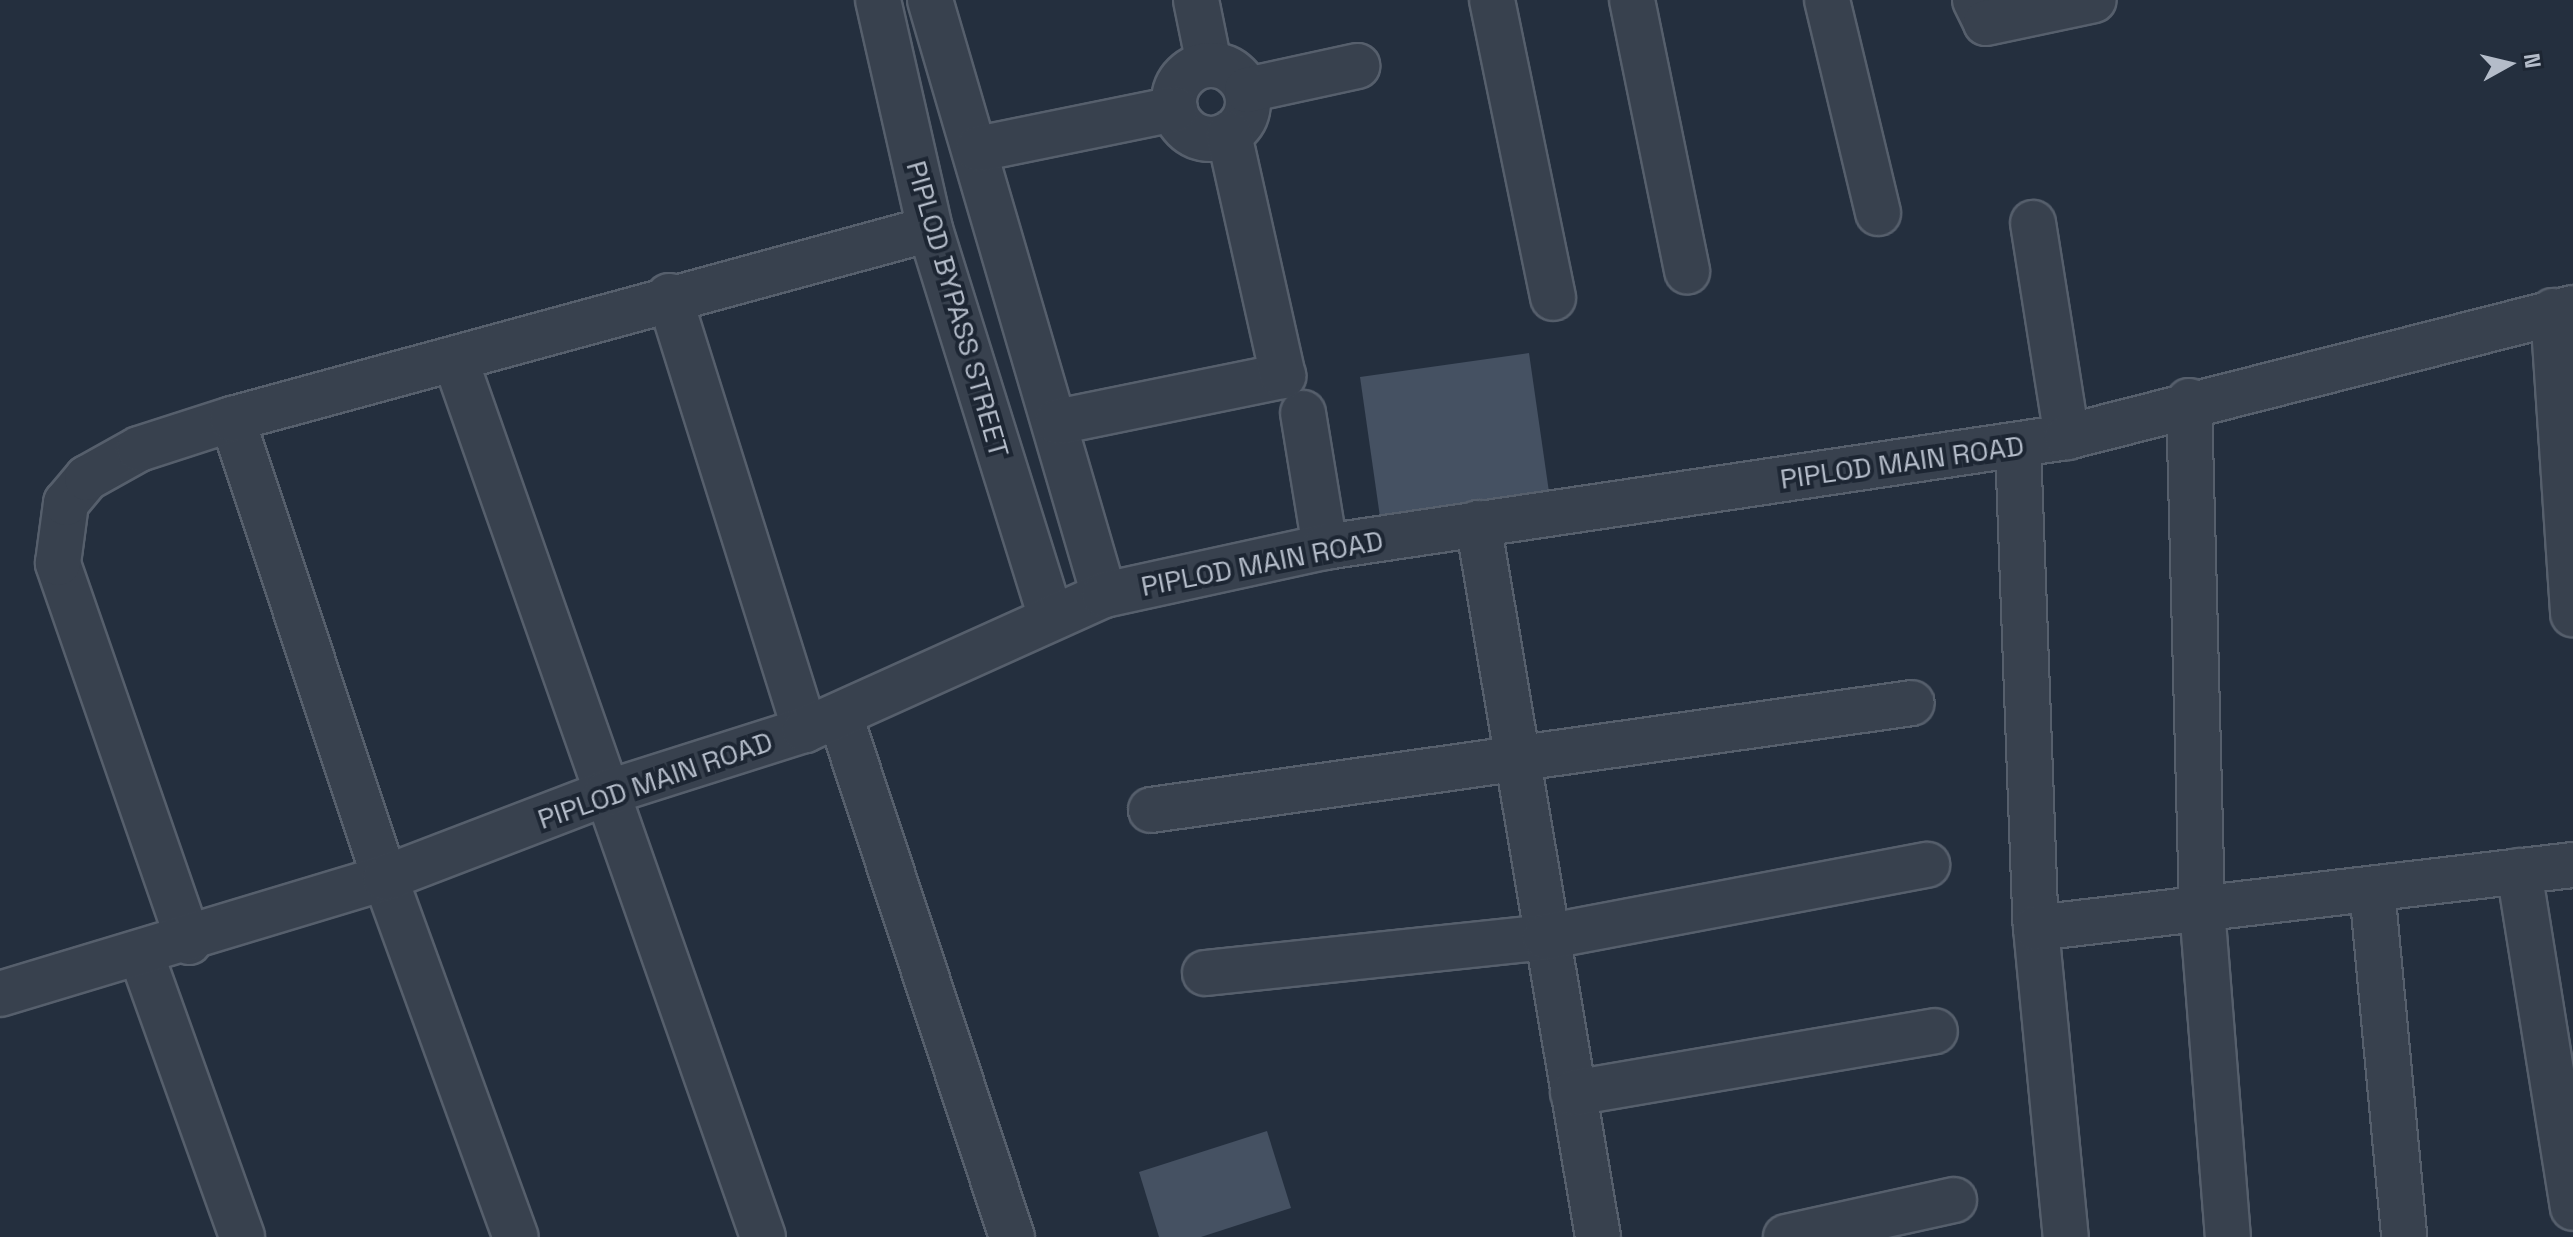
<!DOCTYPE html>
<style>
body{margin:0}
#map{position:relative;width:2573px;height:1237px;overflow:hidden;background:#242f3e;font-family:"Space Grotesk",sans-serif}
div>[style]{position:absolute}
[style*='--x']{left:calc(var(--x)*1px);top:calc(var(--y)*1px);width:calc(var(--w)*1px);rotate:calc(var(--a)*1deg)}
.building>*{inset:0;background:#455162}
.roads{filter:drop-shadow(2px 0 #565f6c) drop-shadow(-2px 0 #565f6c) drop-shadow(0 2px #565f6c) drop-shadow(0 -2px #565f6c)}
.minor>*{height:44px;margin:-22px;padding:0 22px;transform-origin:22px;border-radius:22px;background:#38414e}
.minor>.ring{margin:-22px;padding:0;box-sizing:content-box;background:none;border:44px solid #38414e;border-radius:50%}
span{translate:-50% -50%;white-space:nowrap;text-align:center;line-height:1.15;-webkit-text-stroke:8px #1d2633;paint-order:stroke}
.street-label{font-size:28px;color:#b4bcc9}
.north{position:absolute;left:2469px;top:24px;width:80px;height:80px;-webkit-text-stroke:6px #1d2633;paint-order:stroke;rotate:82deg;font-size:22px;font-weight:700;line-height:32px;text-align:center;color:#b4bcc9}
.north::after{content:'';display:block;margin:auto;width:28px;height:36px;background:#b4bcc9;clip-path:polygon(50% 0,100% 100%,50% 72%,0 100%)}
</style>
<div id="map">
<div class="building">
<i style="clip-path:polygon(1529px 353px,1550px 499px,1381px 524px,1360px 377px)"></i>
<i style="clip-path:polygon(1267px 1131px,1291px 1208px,1201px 1237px,1159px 1237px,1139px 1172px)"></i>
</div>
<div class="roads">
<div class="minor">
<i style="--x:878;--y:0;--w:235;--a:77.2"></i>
<i style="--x:930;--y:229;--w:404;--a:72.7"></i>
<i style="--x:930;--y:0;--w:620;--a:73.7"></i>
<i style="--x:1196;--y:0;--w:65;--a:78.5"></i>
<i style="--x:1492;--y:0;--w:304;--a:78.4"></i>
<i style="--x:1632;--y:0;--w:277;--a:78.5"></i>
<i style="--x:1827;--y:0;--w:219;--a:76.5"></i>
<i style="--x:1975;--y:0;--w:25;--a:64"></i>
<i style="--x:1986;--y:23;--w:110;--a:-12"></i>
<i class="ring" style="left:1174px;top:65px;width:30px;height:30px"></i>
<i style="--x:1247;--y:90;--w:113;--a:-12.3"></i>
<i style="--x:978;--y:149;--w:201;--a:-11.5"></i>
<i style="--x:2033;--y:223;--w:217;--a:81"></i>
<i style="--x:669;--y:296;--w:455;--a:72.6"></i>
<i style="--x:2553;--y:311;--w:304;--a:86.2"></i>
<i style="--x:455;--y:359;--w:930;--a:70.67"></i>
<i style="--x:2189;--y:401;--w:507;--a:88.53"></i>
<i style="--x:2202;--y:908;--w:330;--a:85.5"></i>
<i style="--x:1303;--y:413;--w:136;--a:80.7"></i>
<i style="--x:232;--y:419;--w:484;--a:71.6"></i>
<i style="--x:385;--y:878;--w:382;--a:70"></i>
<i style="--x:1057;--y:422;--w:231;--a:-11.5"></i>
<i style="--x:1283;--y:376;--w:248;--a:-102.6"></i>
<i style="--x:2018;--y:446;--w:482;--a:87.9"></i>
<i style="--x:2036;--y:928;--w:310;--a:84.5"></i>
<i style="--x:1478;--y:523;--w:724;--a:80.46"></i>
<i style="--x:840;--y:716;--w:549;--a:71.73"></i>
<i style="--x:1151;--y:810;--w:768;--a:-8"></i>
<i style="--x:2519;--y:871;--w:341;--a:80.9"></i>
<i style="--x:2372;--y:889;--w:349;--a:84.7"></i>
<i style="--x:2036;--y:928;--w:541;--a:-6.69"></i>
<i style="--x:189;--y:942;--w:401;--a:-109.1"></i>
<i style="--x:58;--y:563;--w:61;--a:-82.4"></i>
<i style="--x:66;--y:503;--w:33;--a:-50"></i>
<i style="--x:87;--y:478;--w:60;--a:-29.1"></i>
<i style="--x:139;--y:449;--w:98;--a:-17.9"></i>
<i style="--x:232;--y:419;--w:723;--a:-15.23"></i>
<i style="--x:142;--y:957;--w:297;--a:70.3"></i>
<i style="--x:1205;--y:973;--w:342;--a:-6"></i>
<i style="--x:1545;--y:937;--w:389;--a:-10.7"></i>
<i style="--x:0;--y:994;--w:402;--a:-16.8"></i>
<i style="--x:385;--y:878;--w:237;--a:-21"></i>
<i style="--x:606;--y:793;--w:209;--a:-17.6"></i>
<i style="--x:805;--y:730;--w:328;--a:-24.3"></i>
<i style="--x:1104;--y:595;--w:226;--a:-12.3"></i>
<i style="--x:1325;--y:547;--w:750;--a:-8.43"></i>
<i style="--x:2067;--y:437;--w:522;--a:-14.3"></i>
<i style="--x:1573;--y:1093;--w:367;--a:-9.7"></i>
<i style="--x:1786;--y:1237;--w:172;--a:-12.4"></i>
</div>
</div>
<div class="street-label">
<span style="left:958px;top:309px;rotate:74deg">PIPLOD BYPASS STREET</span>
<span style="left:1902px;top:462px;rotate:-8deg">PIPLOD MAIN ROAD</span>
<span style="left:1262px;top:563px;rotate:-11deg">PIPLOD MAIN ROAD</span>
<span style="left:655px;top:780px;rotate:-19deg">PIPLOD MAIN ROAD</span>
</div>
<div class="north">N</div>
</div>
